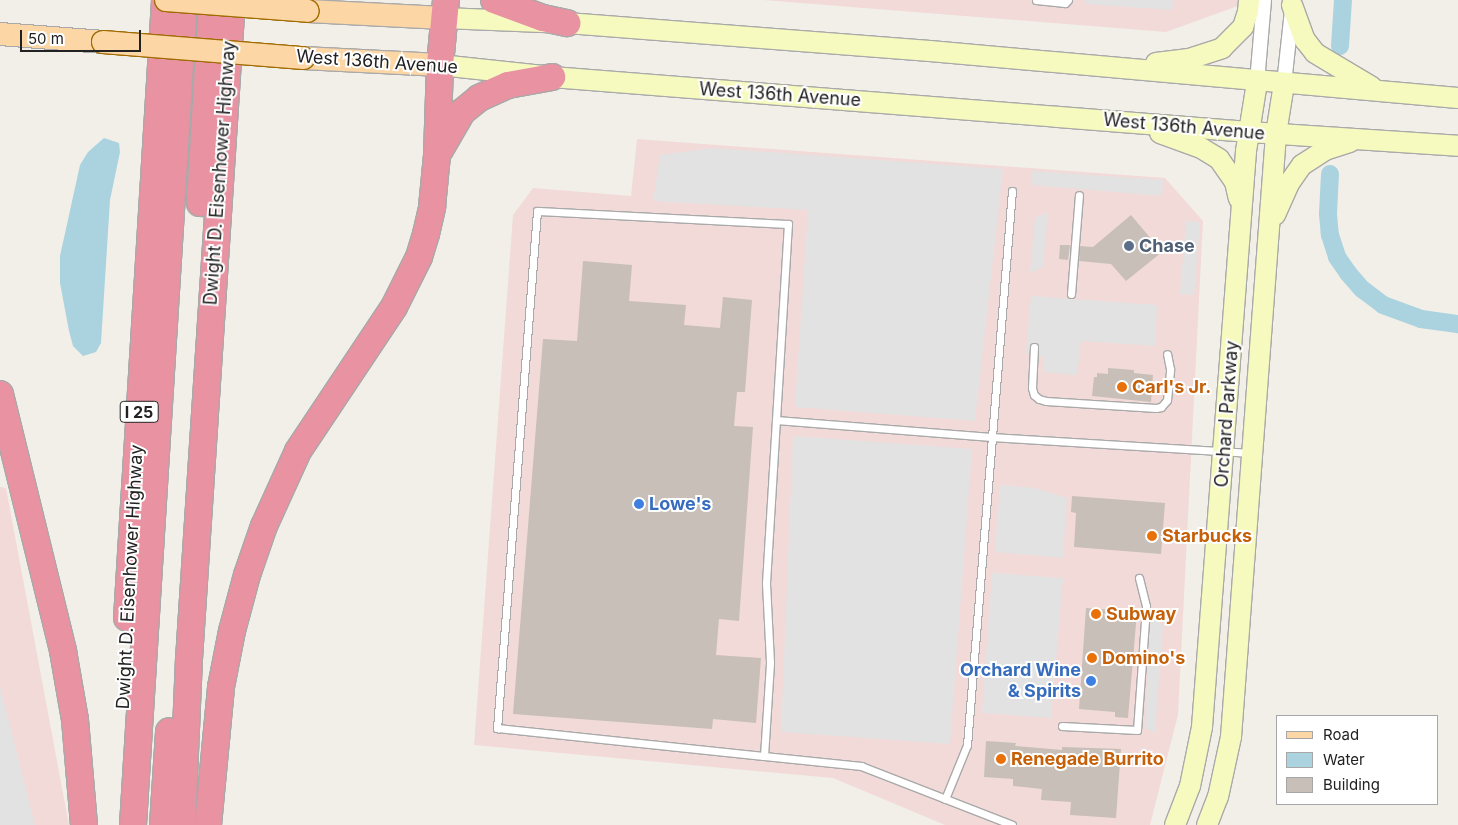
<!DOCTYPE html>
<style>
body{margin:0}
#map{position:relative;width:1458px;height:825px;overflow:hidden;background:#f2efe9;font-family:Inter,sans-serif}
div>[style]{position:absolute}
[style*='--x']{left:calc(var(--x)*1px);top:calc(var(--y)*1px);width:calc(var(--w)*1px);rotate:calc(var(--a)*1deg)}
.commercial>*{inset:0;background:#f2dad9}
.parking>*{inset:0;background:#e2e2e2}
.water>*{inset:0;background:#aad3df}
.canal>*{height:18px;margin:-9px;padding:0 9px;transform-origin:9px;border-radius:9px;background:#aad3df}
.building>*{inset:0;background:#c7bfb8}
.roads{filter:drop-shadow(1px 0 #a9a9a9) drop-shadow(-1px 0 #a9a9a9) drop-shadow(0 1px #a9a9a9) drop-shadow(0 -1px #a9a9a9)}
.lane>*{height:7px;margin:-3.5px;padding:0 3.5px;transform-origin:3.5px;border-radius:3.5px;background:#fff}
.street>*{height:14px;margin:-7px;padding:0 7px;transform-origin:7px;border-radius:7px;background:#fff}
.secondary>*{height:20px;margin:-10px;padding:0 10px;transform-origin:10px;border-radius:10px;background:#f7fabf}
.primary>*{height:22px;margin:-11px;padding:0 11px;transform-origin:11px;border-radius:11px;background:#fcd6a4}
.highway>*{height:26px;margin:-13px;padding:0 13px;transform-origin:13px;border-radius:13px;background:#e892a2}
.bridges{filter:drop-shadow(1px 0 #a06b00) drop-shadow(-1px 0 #a06b00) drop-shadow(0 1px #a06b00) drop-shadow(0 -1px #a06b00)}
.primary-bridge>*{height:22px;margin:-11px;padding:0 11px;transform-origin:11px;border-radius:11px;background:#fcd6a4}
.dots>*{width:14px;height:14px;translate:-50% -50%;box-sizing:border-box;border:2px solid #fff;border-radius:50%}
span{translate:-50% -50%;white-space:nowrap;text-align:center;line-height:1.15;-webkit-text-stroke:4px #fff;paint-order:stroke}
.shield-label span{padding:1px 4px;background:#fff;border:1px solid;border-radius:4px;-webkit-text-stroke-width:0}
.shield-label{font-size:16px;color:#222;font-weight:700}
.street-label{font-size:18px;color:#222}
.service-label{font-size:18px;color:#4e5e75;font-weight:700}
.left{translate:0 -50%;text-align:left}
.food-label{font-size:18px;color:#c56008;font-weight:700}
.shop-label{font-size:18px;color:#366cbe;font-weight:700}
.right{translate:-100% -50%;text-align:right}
.legend{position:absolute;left:1276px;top:715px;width:162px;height:90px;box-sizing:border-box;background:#fff;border:1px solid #a7a7a7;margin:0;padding:6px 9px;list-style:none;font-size:15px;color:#222}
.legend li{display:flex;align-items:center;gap:10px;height:25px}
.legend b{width:25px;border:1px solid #a7a7a7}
.scale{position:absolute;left:20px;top:30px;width:121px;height:22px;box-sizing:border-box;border:2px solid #222;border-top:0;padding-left:6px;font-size:15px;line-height:18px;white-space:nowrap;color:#222;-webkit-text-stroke:4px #fff;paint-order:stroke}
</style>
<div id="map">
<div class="commercial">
<i style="clip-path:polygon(763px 0,1246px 0,1246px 3px,1166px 32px)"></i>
<i style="clip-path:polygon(637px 139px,1165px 178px,1203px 221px,1178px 715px,1150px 825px,945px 825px,833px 778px,474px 745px,513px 215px,533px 188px,631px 196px)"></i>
<i style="clip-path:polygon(0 487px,6px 488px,69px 825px,0 825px)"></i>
</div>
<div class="parking">
<i style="clip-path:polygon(1085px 0,1173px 0,1172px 10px,1085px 4px)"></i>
<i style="clip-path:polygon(712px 148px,1003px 169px,975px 421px,795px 407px,808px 210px,653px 201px,660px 155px)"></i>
<i style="clip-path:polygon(1032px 171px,1163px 180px,1162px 196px,1031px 185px)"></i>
<i style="clip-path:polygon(1048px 212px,1043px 267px,1030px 273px,1035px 218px)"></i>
<i style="clip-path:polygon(1186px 221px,1200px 222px,1194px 295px,1180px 294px)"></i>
<i style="clip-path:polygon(1031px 296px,1157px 305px,1155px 346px,1081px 341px,1077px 375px,1043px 372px,1044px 357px,1026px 353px)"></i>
<i style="clip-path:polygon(793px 436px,972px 449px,950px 744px,781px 732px)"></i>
<i style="clip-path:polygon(1000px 485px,1035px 488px,1067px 498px,1063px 558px,995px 552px)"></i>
<i style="clip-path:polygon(992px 573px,1063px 578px,1051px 718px,982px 713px)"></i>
<i style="clip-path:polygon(1151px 614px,1163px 626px,1155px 733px,1145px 728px)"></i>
<i style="clip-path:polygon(0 687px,35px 825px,0 825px)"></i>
</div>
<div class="water">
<i style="clip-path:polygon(104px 138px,119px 143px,120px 152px,110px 200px,101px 343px,96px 352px,83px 356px,73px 346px,69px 331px,60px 283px,60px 256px,80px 165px,88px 152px)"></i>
</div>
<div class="canal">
<i style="--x:1340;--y:46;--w:46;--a:-86.3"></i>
<i style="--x:1330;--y:174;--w:40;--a:92.9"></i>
<i style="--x:1328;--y:214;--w:21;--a:85"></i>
<i style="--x:1330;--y:235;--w:23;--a:72"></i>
<i style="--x:1337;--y:257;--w:19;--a:55"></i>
<i style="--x:1348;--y:273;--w:21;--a:49"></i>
<i style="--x:1362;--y:289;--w:26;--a:37"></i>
<i style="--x:1383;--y:305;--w:40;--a:20.2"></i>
<i style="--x:1421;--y:319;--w:37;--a:8"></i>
</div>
<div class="building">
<i style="clip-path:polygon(1131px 215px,1162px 252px,1126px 281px,1111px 264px,1079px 261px,1080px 246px,1093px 247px)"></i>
<i style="clip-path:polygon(1060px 245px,1070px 245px,1068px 260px,1059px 259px)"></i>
<i style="clip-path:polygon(583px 261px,632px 265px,629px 301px,686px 305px,684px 325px,720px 328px,723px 297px,752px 300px,745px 392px,737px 392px,734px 426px,753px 427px,739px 621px,719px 619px,716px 655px,761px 658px,756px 723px,713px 719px,712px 729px,513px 714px,543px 339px,577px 341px)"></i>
<i style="clip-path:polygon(1108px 368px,1134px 370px,1134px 373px,1153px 375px,1151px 402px,1092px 396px,1094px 377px,1097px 377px,1097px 373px,1108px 374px)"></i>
<i style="clip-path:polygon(1072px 496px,1165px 503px,1161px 554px,1074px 547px,1076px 513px,1071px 512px)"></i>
<i style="clip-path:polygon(1086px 608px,1137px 612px,1128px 718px,1115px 717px,1115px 712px,1079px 709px)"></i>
<i style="clip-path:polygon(986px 741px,1016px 743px,1015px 746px,1062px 750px,1062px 747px,1121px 749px,1116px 818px,1070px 815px,1071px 802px,1041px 800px,1042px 789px,1013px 786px,1013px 779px,984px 777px)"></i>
</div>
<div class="roads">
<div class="lane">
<i style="--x:1036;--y:0;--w:29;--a:6"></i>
<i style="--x:1065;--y:3;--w:4;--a:-45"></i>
<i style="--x:1071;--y:294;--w:99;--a:-85.4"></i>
<i style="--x:1034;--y:347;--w:41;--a:92.8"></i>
<i style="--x:1032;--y:388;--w:7;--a:74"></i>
<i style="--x:1034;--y:395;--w:6;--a:39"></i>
<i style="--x:1039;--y:399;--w:7;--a:16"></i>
<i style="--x:1046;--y:401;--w:110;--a:3.6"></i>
<i style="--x:1156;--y:408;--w:5;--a:-11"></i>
<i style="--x:1161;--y:407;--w:9;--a:-49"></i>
<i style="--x:1167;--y:400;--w:31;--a:-84"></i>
<i style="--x:1170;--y:369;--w:15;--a:-101"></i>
<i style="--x:776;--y:420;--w:216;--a:4.5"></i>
<i style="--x:991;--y:437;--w:261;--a:3.5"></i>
<i style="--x:1062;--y:726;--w:75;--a:3.1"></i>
<i style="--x:1137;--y:730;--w:124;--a:-85.8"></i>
<i style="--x:1146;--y:606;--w:29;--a:-104"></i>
<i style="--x:764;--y:756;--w:94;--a:-86.3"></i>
<i style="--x:770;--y:662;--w:79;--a:-92.9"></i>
<i style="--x:766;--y:583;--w:360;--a:-86.5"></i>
<i style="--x:788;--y:224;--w:251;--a:-177"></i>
<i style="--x:537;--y:211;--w:519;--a:94.42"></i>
<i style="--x:497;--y:728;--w:268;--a:6"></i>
<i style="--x:764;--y:756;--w:98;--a:5.9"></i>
<i style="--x:861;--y:766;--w:162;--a:21.3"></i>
<i style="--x:945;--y:799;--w:58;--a:-67.8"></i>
<i style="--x:967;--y:745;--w:556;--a:-85.36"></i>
</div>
<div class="street">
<i style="--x:1257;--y:82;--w:82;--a:-85.1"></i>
<i style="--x:1284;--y:84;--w:74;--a:-83.8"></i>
</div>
<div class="secondary">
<i style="--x:1292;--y:5;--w:37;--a:70"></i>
<i style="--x:1305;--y:40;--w:16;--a:52"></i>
<i style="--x:1315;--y:53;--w:66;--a:30.8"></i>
<i style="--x:443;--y:18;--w:124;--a:2.3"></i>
<i style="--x:567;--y:23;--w:364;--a:4.4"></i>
<i style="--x:930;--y:51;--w:530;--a:5.09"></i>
<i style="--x:1156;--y:63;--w:33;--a:-7"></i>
<i style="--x:1189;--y:59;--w:35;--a:-18"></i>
<i style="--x:1222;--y:48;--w:30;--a:-45"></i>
<i style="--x:1243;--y:27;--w:16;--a:-72"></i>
<i style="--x:1248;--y:12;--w:12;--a:-85"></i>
<i style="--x:440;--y:65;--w:113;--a:6.1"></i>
<i style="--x:552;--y:77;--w:699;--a:4.51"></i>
<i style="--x:1249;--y:132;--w:209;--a:3.8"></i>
<i style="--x:1160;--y:133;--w:44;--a:20.1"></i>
<i style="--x:1201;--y:148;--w:21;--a:31"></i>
<i style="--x:1219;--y:159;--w:28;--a:55"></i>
<i style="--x:1235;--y:182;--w:17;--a:77"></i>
<i style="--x:1275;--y:215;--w:36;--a:-66"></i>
<i style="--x:1290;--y:182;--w:21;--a:-55"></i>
<i style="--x:1302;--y:165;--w:27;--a:-33"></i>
<i style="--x:1325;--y:150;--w:26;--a:-18"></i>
<i style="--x:1175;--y:825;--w:42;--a:-69"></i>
<i style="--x:1190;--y:786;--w:60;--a:-78.5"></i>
<i style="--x:1202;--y:727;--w:578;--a:-85.63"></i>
<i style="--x:1246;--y:151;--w:70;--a:-80.9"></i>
<i style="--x:1207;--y:825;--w:30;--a:-69"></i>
<i style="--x:1218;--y:797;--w:61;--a:-77.8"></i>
<i style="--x:1231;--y:737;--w:605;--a:-85.73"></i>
<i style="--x:1276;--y:134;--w:51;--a:-80.9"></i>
</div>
<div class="primary">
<i style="--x:308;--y:11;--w:135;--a:3"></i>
<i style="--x:0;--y:34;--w:103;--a:4.4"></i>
<i style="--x:303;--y:58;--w:137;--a:2.9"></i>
</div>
<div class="highway">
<i style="--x:494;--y:0;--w:52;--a:20.2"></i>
<i style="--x:543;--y:18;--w:25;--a:12"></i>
<i style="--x:440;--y:150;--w:44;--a:-59.9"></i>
<i style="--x:462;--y:112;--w:22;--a:-39"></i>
<i style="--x:479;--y:98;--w:32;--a:-24"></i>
<i style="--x:508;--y:85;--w:45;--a:-10.3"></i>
<i style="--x:200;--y:203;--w:203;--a:-86.6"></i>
<i style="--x:0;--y:394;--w:265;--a:76.2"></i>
<i style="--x:63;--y:651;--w:70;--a:80.1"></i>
<i style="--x:75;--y:720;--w:105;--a:85.1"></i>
<i style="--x:127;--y:618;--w:619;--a:-86.48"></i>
<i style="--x:133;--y:825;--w:827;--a:-86.46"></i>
<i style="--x:163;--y:825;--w:94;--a:-86.3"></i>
<i style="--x:182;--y:825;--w:166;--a:-87.6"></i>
<i style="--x:189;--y:659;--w:660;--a:-86.27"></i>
<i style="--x:208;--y:825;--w:139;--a:-84.6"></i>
<i style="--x:221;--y:687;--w:57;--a:-78.9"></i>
<i style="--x:232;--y:631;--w:58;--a:-75"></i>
<i style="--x:247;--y:575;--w:52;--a:-70.9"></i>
<i style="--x:264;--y:526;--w:82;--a:-65.6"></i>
<i style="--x:298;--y:451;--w:173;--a:-56.3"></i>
<i style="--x:394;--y:307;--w:56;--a:-63.4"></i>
<i style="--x:419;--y:257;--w:24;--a:-73"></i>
<i style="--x:426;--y:234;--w:28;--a:-77"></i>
<i style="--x:432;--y:207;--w:52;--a:-84.5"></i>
<i style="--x:437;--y:155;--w:90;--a:-88.1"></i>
<i style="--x:440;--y:65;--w:65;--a:-84.7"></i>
</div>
</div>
<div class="bridges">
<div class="primary-bridge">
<i style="--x:166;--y:0;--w:142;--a:4.4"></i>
<i style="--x:103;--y:42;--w:201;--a:4.6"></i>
</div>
</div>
<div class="dots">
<i style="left:1129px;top:246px;background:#5c6f8a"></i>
<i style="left:1122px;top:387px;background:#e8710a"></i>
<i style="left:639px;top:504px;background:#3f7fe0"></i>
<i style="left:1152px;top:536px;background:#e8710a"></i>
<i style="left:1096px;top:614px;background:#e8710a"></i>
<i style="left:1092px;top:658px;background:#e8710a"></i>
<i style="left:1091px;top:681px;background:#3f7fe0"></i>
<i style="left:1001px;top:759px;background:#e8710a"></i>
</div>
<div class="shield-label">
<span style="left:139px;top:412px">I 25</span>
</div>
<div class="street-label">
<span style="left:377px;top:62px;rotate:4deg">West 136th Avenue</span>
<span style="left:780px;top:95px;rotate:4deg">West 136th Avenue</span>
<span style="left:1184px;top:127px;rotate:5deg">West 136th Avenue</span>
<span style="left:220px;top:173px;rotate:-86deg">Dwight D. Eisenhower Highway</span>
<span style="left:1227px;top:414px;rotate:-86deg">Orchard Parkway</span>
<span style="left:130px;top:577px;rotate:-87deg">Dwight D. Eisenhower Highway</span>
</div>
<div class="service-label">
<span class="left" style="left:1139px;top:246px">Chase</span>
</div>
<div class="food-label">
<span class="left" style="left:1132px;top:387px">Carl's Jr.</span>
<span class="left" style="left:1162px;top:536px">Starbucks</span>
<span class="left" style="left:1106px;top:614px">Subway</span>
<span class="left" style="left:1102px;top:658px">Domino's</span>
<span class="left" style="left:1011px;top:759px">Renegade Burrito</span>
</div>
<div class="shop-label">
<span class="left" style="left:649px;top:504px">Lowe's</span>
<span class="right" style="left:1081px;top:681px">Orchard Wine<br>&amp; Spirits</span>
</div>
<ul class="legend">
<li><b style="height:6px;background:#fcd6a4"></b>Road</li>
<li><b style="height:14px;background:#aad3df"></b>Water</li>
<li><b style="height:14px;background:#c7bfb8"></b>Building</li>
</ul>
<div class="scale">50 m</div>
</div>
